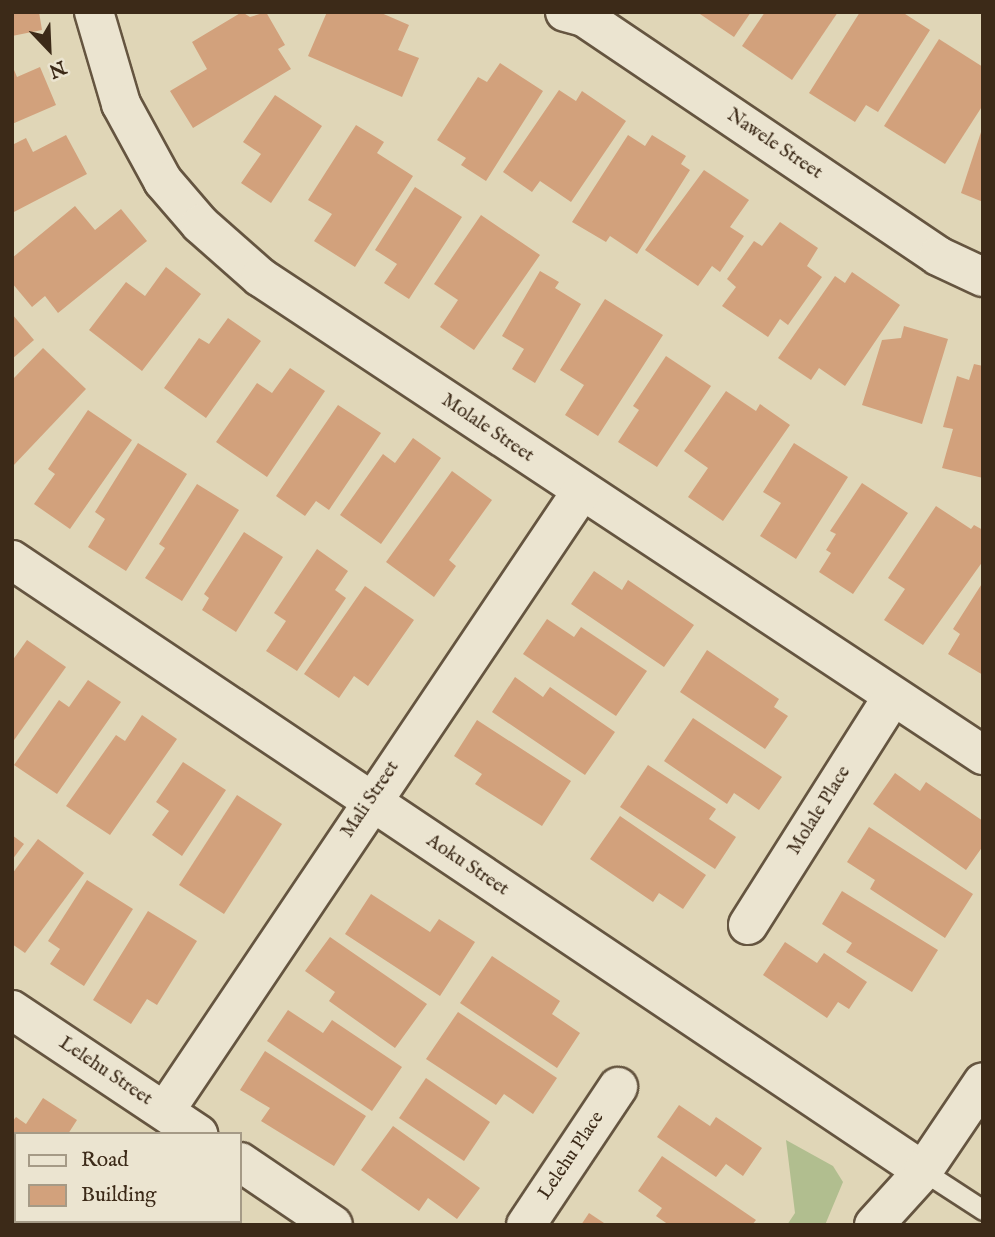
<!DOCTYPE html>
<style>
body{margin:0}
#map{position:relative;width:995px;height:1237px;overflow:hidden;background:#e0d6b7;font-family:"IM FELL English",serif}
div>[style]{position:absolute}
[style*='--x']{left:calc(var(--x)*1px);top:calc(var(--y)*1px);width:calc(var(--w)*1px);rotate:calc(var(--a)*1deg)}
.green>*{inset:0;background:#b1be8f}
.building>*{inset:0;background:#d2a17c}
.roads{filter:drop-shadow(2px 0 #655540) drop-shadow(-2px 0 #655540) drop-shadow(0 2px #655540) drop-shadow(0 -2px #655540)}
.lane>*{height:19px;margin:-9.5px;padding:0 9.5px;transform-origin:9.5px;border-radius:9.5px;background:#ebe4d0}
.street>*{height:38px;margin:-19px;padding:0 19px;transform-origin:19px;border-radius:19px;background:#ebe4d0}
.secondary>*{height:38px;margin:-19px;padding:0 19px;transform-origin:19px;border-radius:19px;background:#ebe4d0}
span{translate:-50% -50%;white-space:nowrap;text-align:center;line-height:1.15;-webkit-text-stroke:5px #ebe4d0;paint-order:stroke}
.street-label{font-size:19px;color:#3c2a18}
.frame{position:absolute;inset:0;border:14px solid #3c2a18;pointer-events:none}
.legend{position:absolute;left:14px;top:1132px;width:228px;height:91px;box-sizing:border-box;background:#ebe4d0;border:2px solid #a59a86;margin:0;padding:9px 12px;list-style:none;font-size:21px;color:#3c2a18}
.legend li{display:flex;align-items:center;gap:14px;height:35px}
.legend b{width:35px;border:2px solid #a59a86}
.north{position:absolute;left:14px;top:14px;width:70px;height:70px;-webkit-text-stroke:5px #ebe4d0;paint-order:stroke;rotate:157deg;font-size:19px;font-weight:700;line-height:28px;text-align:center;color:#3c2a18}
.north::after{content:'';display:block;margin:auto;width:24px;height:32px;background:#3c2a18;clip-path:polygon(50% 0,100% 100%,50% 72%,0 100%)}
</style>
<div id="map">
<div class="green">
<i style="clip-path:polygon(786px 1140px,833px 1166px,843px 1182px,825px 1225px,787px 1225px,795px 1213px)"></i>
</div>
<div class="building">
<i style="clip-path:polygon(12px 12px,39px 12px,42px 30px,12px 36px)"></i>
<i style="clip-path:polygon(242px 12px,250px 17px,266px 12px,285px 45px,278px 49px,291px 69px,193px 128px,170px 91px,207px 69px,192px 42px)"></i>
<i style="clip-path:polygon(327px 12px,379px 12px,409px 25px,398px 50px,419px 58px,402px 97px,308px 56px)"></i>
<i style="clip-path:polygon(697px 12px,751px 12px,734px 37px)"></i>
<i style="clip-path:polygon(765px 12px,838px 12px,792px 80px,742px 46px)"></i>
<i style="clip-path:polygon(860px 12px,902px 12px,930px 30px,878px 112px,866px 105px,855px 122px,809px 93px)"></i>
<i style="clip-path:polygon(939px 39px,983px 67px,983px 105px,945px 164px,884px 126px)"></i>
<i style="clip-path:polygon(500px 63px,543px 91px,486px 181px,461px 165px,466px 158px,437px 140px,478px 77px,487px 82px)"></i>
<i style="clip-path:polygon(12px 65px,17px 77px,40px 67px,56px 105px,12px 124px)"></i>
<i style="clip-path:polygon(559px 90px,576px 101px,582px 91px,626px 121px,571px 202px,540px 181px,532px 192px,503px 172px)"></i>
<i style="clip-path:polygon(275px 95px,322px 126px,271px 203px,241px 183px,261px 154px,243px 142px)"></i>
<i style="clip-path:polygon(356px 125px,384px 142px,377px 153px,413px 176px,355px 267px,314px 241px,332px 214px,308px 200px)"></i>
<i style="clip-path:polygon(983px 126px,983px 202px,961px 193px)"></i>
<i style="clip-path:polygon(66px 135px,87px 174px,12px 213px,12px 145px,26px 138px,33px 152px)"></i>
<i style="clip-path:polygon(628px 135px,645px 146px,652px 135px,686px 156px,681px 164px,690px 170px,637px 254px,610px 236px,606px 242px,572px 222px)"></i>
<i style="clip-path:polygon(704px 170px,749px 200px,730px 227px,744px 236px,720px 272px,712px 266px,698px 286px,645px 250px)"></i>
<i style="clip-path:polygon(415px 187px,462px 217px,409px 299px,384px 283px,397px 264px,375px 250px)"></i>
<i style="clip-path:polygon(75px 206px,95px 230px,121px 209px,147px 241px,58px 313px,45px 296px,32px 307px,12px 283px,12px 258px)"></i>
<i style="clip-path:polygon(481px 215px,540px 255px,474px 350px,440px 327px,458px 300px,434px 284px)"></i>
<i style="clip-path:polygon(780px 222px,818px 248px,807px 266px,822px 277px,788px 325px,780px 319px,768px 337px,722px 306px,736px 287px,727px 279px,754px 241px,762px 246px)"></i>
<i style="clip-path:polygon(166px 267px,201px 294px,142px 371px,89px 330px,126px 282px,145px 296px)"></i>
<i style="clip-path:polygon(540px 271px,559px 282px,555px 288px,581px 304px,535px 383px,512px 369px,524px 349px,502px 336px)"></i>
<i style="clip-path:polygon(852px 272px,900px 305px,845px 386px,819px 368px,811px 380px,778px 358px,835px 276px,845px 283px)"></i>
<i style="clip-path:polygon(605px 299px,663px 335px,598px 436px,565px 415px,584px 385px,560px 370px)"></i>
<i style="clip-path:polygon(12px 314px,34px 340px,12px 359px)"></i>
<i style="clip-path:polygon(228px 318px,261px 341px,206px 418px,164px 388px,199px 338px,209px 344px)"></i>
<i style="clip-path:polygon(904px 326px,948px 339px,922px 424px,862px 405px,882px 340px,901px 338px)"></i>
<i style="clip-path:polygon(43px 348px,86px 389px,12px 467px,12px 380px)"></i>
<i style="clip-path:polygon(666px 356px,711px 386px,657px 467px,618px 442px,639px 410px,633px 406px)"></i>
<i style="clip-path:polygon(974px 364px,983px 366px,983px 478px,942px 468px,953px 429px,943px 427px,957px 376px,969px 380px)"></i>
<i style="clip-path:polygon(290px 368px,325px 391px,267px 477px,216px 442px,257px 383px,272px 393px)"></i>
<i style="clip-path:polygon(726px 391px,756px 411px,760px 404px,790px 425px,723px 521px,688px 497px,708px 468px,684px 451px)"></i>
<i style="clip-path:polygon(338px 405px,381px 433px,329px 510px,316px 501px,305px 516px,276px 496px)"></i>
<i style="clip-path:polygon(88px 410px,132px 440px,70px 529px,34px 504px,55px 474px,48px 469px)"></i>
<i style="clip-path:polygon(413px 438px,441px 458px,381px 544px,340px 515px,383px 454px,395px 463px)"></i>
<i style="clip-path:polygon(138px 443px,187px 474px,126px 571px,88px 547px,105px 519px,95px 512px)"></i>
<i style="clip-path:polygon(794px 443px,848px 477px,796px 559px,760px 536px,781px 503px,763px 492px)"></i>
<i style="clip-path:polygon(452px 471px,492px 500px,449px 560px,456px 566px,434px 597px,386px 562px)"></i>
<i style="clip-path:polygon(862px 483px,908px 513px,853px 594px,819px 572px,831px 553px,826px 550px,836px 534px,830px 531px)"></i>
<i style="clip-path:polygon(197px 484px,239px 510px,182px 601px,145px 578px,165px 548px,159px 544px)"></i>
<i style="clip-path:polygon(936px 506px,971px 529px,974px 525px,983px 530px,983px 561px,923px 645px,884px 620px,905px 589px,888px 578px)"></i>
<i style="clip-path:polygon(244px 532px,283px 557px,236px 632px,202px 610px,209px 598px,204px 594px)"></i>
<i style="clip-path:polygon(317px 549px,348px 571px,335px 590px,346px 598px,297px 671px,266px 651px,286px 621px,274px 613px)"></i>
<i style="clip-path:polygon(594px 571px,622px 590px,628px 580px,694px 625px,664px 667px,571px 604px)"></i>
<i style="clip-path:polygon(983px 582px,983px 675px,948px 654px,960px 634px,953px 629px)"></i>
<i style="clip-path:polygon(365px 586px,414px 620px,368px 686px,354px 676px,339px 698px,304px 674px)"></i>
<i style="clip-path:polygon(547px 619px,574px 637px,581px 627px,647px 671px,616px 716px,523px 654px)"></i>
<i style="clip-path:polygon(27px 640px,66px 667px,12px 743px,12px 661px)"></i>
<i style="clip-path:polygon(707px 650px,779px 699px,774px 707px,788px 716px,765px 749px,680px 692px)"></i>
<i style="clip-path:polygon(515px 677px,543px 697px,550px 687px,615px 732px,585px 775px,492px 712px)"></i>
<i style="clip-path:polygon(88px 680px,121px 702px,57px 794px,14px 765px,59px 700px,69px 707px)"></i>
<i style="clip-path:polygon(142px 715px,177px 739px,110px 835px,66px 806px,116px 735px,125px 741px)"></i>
<i style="clip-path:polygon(693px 718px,782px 777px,759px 810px,734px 793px,727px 804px,664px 761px)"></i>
<i style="clip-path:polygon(477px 720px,571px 781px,542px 826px,475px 784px,482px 774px,454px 756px)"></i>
<i style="clip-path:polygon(183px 762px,226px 790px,182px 856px,152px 835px,169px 811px,156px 802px)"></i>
<i style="clip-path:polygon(648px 765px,716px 809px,709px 819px,736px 837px,715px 869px,620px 807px)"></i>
<i style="clip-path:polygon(895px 773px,920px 791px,926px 782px,983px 821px,983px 846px,966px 870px,873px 804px)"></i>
<i style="clip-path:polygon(237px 795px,282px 824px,224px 914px,179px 885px)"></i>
<i style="clip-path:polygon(620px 816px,706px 875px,683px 909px,659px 893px,653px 902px,590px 859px)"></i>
<i style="clip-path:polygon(869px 827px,973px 894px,945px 938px,870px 889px,875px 880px,847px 862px)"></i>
<i style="clip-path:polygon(12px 835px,24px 844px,12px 860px)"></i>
<i style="clip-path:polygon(38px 839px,84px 873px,25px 953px,12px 944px,12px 874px)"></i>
<i style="clip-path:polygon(87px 880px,133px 909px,84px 986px,50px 964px,60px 949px,48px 941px)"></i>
<i style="clip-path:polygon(842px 891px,938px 950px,912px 992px,846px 952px,852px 943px,822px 924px)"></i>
<i style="clip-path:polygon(371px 894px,430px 932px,439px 919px,475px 942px,440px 996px,345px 934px)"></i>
<i style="clip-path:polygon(148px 911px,197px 941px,157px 1005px,147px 999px,131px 1024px,93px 1000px)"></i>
<i style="clip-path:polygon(330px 937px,427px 1004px,395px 1048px,329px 1001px,335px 992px,305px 971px)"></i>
<i style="clip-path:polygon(785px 942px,817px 963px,824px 953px,867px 982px,849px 1009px,838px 1002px,827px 1018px,763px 975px)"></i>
<i style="clip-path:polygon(492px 956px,560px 1001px,552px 1014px,580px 1033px,557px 1068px,460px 1003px)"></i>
<i style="clip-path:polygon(288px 1010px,323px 1033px,332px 1020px,402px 1067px,372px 1111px,267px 1041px)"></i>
<i style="clip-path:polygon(458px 1012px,557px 1078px,533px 1114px,504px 1094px,496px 1105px,426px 1059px)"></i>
<i style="clip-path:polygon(265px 1051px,366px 1116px,334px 1166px,261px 1121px,270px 1108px,240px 1090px)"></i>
<i style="clip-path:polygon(426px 1078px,490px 1122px,464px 1161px,399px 1118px)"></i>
<i style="clip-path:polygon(43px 1098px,77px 1120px,68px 1134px,16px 1134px,14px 1213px,12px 1122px,16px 1117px,26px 1124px)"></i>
<i style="clip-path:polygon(679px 1105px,710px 1126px,716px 1117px,762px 1148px,743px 1176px,726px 1164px,716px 1177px,657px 1137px)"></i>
<i style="clip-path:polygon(393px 1126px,480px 1188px,457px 1219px,428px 1198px,419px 1211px,361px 1170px)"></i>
<i style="clip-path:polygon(662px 1156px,756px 1220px,752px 1225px,669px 1225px,656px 1216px,662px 1208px,638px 1191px)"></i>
<i style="clip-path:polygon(589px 1213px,607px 1225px,581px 1225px)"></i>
<i style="clip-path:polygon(106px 1221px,172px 1221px,104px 1225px)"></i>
</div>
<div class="roads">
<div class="lane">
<i style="--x:923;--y:1171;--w:72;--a:33"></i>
</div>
<div class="street">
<i style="--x:94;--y:12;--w:96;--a:73.6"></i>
<i style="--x:121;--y:104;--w:88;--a:61.4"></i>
<i style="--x:163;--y:181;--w:57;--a:49.3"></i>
<i style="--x:200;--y:224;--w:80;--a:41.5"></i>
<i style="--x:260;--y:277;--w:867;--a:33.47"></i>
<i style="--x:565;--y:12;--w:20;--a:15"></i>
<i style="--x:584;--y:17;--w:427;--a:34"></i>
<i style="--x:938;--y:256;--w:50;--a:25"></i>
<i style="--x:12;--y:560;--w:1097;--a:33.85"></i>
<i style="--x:748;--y:925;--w:270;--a:-57.7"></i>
<i style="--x:12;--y:1010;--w:224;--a:33.7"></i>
<i style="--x:165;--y:1111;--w:746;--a:-56.1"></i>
<i style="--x:240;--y:1162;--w:112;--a:34.1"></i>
<i style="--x:526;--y:1225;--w:166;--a:-56.3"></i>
</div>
<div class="secondary">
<i style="--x:874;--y:1225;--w:73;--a:-47.8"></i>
<i style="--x:923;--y:1171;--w:107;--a:-56"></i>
</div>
</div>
<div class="street-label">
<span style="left:774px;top:145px;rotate:34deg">Nawele Street</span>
<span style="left:487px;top:429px;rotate:34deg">Molale Street</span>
<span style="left:371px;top:800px;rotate:-56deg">Mali Street</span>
<span style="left:820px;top:811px;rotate:-58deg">Molale Place</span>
<span style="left:467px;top:866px;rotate:34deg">Aoku Street</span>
<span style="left:105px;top:1072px;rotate:34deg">Lelehu Street</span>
<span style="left:572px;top:1156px;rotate:-56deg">Lelehu Place</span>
</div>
<div class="frame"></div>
<ul class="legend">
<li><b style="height:9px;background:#ebe4d0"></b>Road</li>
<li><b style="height:19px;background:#d2a17c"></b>Building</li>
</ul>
<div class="north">N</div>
</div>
